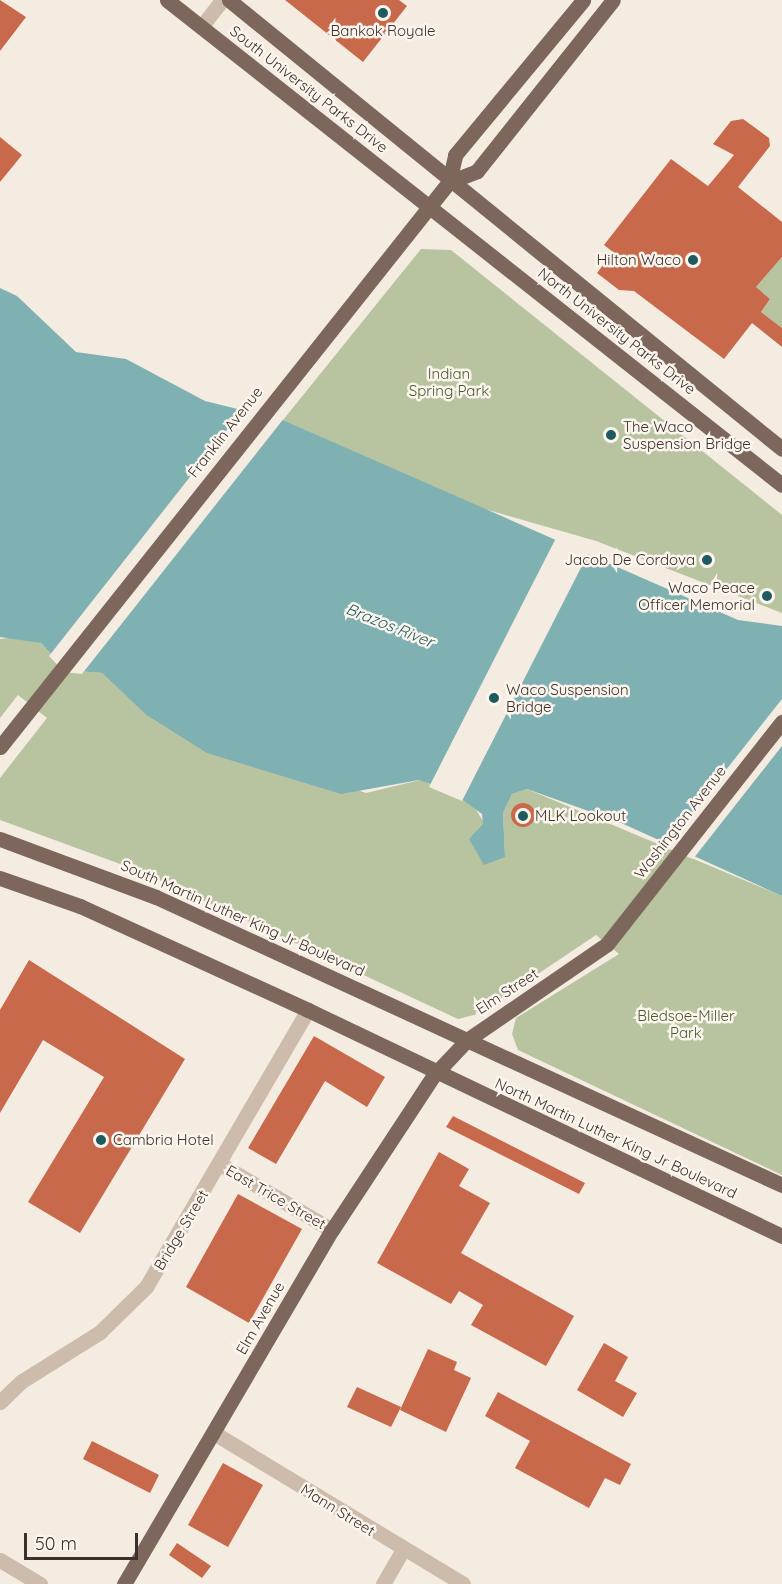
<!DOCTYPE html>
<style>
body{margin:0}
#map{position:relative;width:782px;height:1584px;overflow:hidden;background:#f4ebe1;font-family:Quicksand,sans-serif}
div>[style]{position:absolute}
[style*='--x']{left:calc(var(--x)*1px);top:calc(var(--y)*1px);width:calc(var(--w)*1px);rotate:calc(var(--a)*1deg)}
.green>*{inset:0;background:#b8c4a0}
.water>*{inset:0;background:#7fb0b2}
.pier>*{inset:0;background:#f4ebe1}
.building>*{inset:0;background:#c8694b}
.round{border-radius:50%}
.minor>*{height:15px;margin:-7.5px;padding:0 7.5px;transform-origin:7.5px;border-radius:7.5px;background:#cdbbac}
.major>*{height:15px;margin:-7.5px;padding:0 7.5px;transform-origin:7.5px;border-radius:7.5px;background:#7d675c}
.dots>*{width:16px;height:16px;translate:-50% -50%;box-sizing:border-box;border:3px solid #fbf5ee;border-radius:50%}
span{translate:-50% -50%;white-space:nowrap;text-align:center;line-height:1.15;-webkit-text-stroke:5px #fbf5ee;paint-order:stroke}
.poi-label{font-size:15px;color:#3b302b}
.right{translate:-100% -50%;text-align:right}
.left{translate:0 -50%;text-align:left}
.street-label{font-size:15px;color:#3b302b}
.park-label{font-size:15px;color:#4a5a2e}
.water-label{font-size:16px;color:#1f5a5e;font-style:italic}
.scale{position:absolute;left:24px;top:1533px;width:114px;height:27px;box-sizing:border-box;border:3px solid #3b302b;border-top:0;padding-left:8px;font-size:18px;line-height:21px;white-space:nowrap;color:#3b302b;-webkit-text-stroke:4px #fbf5ee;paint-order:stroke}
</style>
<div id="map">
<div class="green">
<i style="clip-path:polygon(421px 249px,451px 250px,782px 515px,782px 613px,596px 541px,481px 508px,283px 420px)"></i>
<i style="clip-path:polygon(782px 257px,782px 328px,761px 312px,770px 299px,756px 287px)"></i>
<i style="clip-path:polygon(17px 637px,41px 643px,66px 670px,102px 673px,145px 714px,366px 793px,420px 780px,472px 803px,505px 857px,503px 813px,512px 794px,527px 789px,782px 896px,782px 1175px,518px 1050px,512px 1034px,516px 1018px,619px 954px,596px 935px,478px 1014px,458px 1019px,142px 872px,0 820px,0 778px,47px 718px,18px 695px,0 718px,0 639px)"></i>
</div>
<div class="water">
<i style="clip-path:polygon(0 288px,17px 296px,76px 352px,126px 359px,205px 401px,283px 420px,738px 620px,782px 626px,782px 896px,619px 822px,527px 789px,512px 794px,503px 813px,505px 857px,484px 865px,469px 839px,483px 824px,482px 814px,452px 792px,419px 780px,341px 794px,207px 753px,145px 714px,102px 673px,66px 670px,41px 643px,0 637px)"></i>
</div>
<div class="pier">
<i style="clip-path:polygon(245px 407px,285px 417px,82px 674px,64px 672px,49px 656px)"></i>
<i style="clip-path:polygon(557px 536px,590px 550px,462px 801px,429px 787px)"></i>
<i style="clip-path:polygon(782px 699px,782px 746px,693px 859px,665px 847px)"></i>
</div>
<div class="building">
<i style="clip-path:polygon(0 0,26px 17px,0 51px)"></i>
<i style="clip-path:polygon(285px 0,399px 0,407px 6px,363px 62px)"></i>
<i style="clip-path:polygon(743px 119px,769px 138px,770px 146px,738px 187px,782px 222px,782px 257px,756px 287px,770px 299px,761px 312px,782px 328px,782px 347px,752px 323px,724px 359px,634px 291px,619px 290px,597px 273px,613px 252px,604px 245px,671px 159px,708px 186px,734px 155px,713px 144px,731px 121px)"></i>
<i style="clip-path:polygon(0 137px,22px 155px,0 182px)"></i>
<i class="round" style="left:511px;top:803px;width:24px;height:24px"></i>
<i style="clip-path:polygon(29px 960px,185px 1059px,80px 1233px,28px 1202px,104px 1077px,43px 1040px,0 1113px,0 1010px)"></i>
<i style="clip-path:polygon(314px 1036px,385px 1077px,367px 1107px,325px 1081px,276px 1164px,248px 1148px)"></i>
<i style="clip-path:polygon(453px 1116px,585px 1183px,579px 1194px,446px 1127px)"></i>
<i style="clip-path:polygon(439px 1152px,469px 1169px,459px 1186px,490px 1203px,461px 1253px,574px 1316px,546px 1366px,471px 1325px,483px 1305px,459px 1291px,451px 1304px,377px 1263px)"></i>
<i style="clip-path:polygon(238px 1194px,302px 1229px,249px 1323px,186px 1287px)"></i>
<i style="clip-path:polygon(604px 1343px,628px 1357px,615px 1381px,637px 1393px,623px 1417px,577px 1390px)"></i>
<i style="clip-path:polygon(428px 1349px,457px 1362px,454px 1370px,471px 1378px,446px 1432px,400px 1410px)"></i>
<i style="clip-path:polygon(357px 1387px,401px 1407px,391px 1427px,347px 1407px)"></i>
<i style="clip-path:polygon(498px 1392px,631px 1464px,620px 1485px,605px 1478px,589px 1508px,515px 1468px,530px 1441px,485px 1416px)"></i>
<i style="clip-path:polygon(92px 1441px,159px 1475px,150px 1493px,83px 1459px)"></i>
<i style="clip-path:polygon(223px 1463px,263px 1485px,228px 1547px,188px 1525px)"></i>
<i style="clip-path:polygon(177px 1543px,211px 1566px,202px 1578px,169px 1555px)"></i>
</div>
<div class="minor">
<i style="--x:201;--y:27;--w:34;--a:-52"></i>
<i style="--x:220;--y:1164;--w:130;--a:30.5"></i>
<i style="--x:0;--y:1402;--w:30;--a:-44"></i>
<i style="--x:22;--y:1381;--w:92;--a:-32.1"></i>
<i style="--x:100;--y:1332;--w:64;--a:-44.4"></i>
<i style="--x:146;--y:1287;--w:321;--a:-59.7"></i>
<i style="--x:214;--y:1433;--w:291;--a:31.2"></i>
<i style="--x:0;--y:1560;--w:47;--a:31"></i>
<i style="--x:383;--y:1584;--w:39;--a:-60"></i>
</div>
<div class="major">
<i style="--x:167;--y:0;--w:783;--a:38.26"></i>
<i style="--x:229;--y:0;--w:712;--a:39.07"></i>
<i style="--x:449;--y:182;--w:30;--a:-21"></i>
<i style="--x:477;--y:171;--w:218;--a:-51.5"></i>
<i style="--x:0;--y:747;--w:722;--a:-51.53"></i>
<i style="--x:449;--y:182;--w:28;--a:-77"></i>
<i style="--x:455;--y:155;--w:201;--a:-50.4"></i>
<i style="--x:0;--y:839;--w:166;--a:20.4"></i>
<i style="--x:156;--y:897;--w:689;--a:24.71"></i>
<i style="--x:0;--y:878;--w:85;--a:19.3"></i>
<i style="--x:80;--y:906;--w:251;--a:24.5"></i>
<i style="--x:308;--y:1010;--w:525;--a:25.49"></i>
<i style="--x:124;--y:1584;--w:411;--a:-59.6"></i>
<i style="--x:332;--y:1230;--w:186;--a:-56.7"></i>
<i style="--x:434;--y:1075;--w:48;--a:-46.7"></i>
<i style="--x:467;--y:1040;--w:170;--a:-34.4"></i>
<i style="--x:607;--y:944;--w:283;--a:-51.8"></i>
</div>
<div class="dots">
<i style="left:383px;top:13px;background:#1f5a5e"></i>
<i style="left:693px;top:260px;background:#1f5a5e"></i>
<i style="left:611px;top:435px;background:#1f5a5e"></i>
<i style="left:707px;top:560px;background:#1f5a5e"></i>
<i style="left:767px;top:596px;background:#1f5a5e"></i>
<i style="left:494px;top:698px;background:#1f5a5e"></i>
<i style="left:523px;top:816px;background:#1f5a5e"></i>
<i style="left:101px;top:1140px;background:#1f5a5e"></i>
</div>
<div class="poi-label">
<span style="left:383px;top:31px">Bankok Royale</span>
<span class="right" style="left:681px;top:260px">Hilton Waco</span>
<span class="left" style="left:623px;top:435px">The Waco<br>Suspension Bridge</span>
<span class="right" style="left:695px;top:560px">Jacob De Cordova</span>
<span class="right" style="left:755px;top:596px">Waco Peace<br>Officer Memorial</span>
<span class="left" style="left:506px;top:698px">Waco Suspension<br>Bridge</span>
<span class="left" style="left:535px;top:816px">MLK Lookout</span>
<span class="left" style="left:113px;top:1140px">Cambria Hotel</span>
</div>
<div class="street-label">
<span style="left:309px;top:89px;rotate:38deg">South University Parks Drive</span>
<span style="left:617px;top:331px;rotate:38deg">North University Parks Drive</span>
<span style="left:225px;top:432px;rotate:-52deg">Franklin Avenue</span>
<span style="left:680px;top:822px;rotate:-52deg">Washington Avenue</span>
<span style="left:243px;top:918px;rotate:24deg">South Martin Luther King Jr Boulevard</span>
<span style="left:507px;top:991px;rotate:-33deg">Elm Street</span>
<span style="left:616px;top:1138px;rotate:25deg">North Martin Luther King Jr Boulevard</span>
<span style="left:276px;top:1197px;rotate:30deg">East Trice Street</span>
<span style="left:181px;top:1230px;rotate:-59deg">Bridge Street</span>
<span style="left:260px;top:1318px;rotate:-60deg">Elm Avenue</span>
<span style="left:338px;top:1510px;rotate:32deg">Mann Street</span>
</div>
<div class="park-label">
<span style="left:449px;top:382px">Indian<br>Spring Park</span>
<span style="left:686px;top:1024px">Bledsoe-Miller<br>Park</span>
</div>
<div class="water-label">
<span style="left:390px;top:625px;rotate:22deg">Brazos River</span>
</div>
<div class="scale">50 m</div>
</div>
